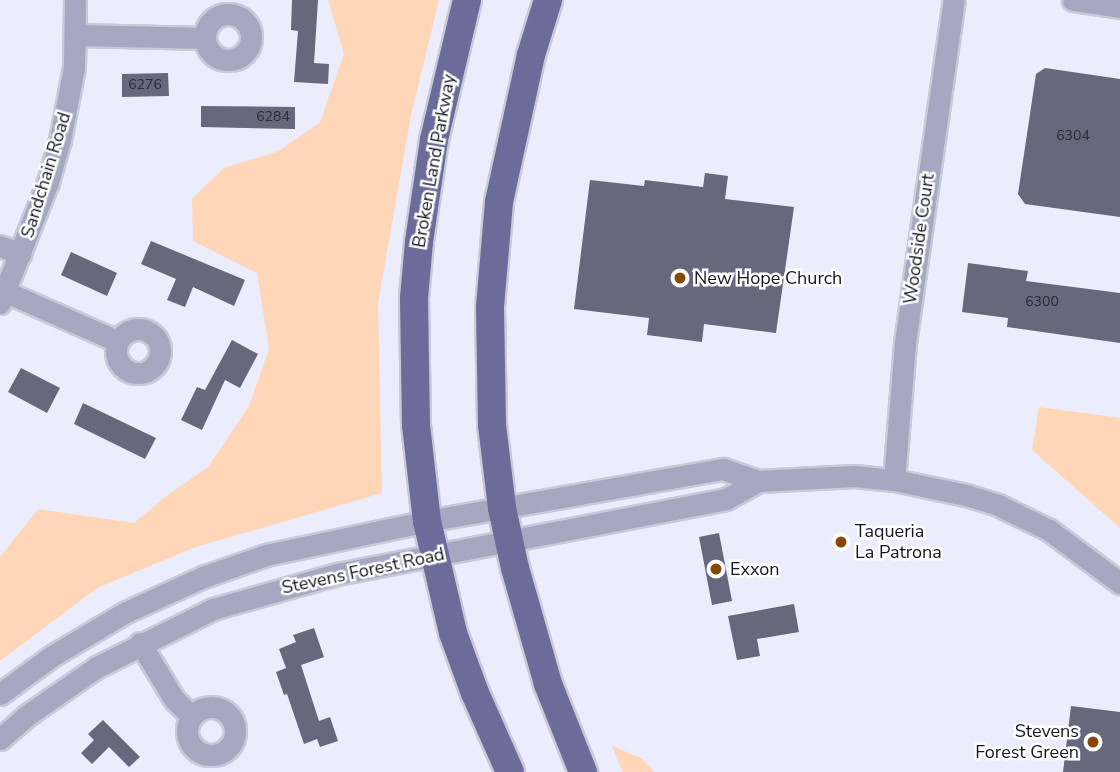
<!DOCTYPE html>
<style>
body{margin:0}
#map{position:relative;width:1120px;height:772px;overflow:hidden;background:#ebecfc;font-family:"Nunito Sans",sans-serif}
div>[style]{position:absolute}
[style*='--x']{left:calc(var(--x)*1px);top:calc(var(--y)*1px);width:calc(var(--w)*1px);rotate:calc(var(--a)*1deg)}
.green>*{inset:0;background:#ffd6b8}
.building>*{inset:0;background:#67677e}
.roads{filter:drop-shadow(2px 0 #c9cad9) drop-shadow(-2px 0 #c9cad9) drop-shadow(0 2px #c9cad9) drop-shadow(0 -2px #c9cad9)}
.minor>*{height:21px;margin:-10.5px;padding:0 10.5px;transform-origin:10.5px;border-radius:10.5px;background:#a6a7c1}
.minor>.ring{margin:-10.5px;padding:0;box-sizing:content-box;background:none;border:21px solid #a6a7c1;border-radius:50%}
.major>*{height:28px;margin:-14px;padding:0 14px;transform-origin:14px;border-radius:14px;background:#6b6c9a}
.dots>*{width:19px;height:19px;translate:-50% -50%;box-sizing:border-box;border:4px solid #fff;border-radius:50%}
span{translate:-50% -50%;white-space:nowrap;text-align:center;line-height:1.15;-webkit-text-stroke:5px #fff;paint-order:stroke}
.number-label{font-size:14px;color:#2a2a38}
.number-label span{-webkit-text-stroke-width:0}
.street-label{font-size:18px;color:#161620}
.poi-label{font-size:18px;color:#161620}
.left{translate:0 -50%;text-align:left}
.right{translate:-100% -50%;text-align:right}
</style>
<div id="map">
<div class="green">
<i style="clip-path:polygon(328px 0,439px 0,411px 115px,378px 303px,382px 493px,196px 547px,97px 588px,0 661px,0 557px,38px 509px,134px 523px,165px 497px,208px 467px,249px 406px,269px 349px,257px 273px,193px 241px,192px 199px,224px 168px,279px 151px,320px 122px,344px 54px)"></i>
<i style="clip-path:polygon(1039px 407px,1120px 418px,1120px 528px,1032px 450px)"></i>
<i style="clip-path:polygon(612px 746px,641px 758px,654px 772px,623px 772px)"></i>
</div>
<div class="building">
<i style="clip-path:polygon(292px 0,318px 0,314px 63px,329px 64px,328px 84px,294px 82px,298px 31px,291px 30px)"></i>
<i style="clip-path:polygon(1045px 68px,1120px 79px,1120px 217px,1025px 204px,1018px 194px,1036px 74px)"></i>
<i style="clip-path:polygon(168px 73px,169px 96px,122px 97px,122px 74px)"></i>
<i style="clip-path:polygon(201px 106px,295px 107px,295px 129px,201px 127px)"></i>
<i style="clip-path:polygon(705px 173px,728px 176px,725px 199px,794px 207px,776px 333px,704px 324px,702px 342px,647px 335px,649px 318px,574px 309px,590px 180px,644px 186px,645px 180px,703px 187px)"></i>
<i style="clip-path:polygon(151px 241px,245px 280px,234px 306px,193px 287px,185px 307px,167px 300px,176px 279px,141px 264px)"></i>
<i style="clip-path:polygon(71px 252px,117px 273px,107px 296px,61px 275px)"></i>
<i style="clip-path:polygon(968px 263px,1028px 271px,1026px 281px,1120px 293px,1120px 343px,1007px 327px,1008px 318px,962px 312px)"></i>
<i style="clip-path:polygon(232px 340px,258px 354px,240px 388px,225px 380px,202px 430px,181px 420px,197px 387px,205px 390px)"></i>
<i style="clip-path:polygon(21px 368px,60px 388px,47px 413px,8px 392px)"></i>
<i style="clip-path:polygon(83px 403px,156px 438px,145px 459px,74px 424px)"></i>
<i style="clip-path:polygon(719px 533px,732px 601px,712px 605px,699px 537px)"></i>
<i style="clip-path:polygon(794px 604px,799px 632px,757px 639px,760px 656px,737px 660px,728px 616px)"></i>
<i style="clip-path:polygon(314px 628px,324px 657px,301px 665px,319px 721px,330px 717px,338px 741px,320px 747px,317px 739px,304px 744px,287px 694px,284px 695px,276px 672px,286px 668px,279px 649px,296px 642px,293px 635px)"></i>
<i style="clip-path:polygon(1071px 706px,1120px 712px,1120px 772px,1063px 772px)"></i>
<i style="clip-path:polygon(103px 720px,140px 757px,129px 767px,109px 747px,92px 764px,81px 753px,94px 740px,88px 734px)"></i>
</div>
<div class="roads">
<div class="minor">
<i style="--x:1073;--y:0;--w:48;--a:8.5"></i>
<i class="ring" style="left:205px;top:14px;width:25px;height:25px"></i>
<i style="--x:76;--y:35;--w:128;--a:1.3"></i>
<i style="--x:0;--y:246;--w:22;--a:21"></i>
<i style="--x:6;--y:292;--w:121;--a:23.8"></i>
<i style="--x:0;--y:303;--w:130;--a:-68.4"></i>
<i style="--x:48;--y:182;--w:44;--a:-74.1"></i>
<i style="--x:60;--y:140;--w:74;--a:-79.1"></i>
<i style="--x:74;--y:67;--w:67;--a:-89.1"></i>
<i class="ring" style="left:116px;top:329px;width:23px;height:23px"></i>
<i style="--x:894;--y:480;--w:137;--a:-85.4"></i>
<i style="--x:905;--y:343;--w:346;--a:-81.9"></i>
<i style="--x:140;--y:643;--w:66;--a:58.7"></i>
<i style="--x:174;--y:699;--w:25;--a:45"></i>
<i style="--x:0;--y:694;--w:64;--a:-36.2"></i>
<i style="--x:52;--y:656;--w:84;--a:-30.8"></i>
<i style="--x:124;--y:613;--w:87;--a:-24.5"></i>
<i style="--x:203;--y:577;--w:67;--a:-19.2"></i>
<i style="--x:266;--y:555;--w:165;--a:-11.9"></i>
<i style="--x:427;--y:521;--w:301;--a:-10"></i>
<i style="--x:723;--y:469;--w:37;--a:19"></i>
<i class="ring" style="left:187px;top:707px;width:27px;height:27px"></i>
<i style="--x:0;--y:739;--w:35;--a:-41"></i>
<i style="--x:26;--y:716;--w:86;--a:-34.6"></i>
<i style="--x:97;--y:667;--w:130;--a:-26.6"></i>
<i style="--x:213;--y:609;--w:129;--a:-15.8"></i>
<i style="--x:337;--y:574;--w:396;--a:-10.9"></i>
<i style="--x:726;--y:499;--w:37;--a:-29"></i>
<i style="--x:758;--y:481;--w:97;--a:-3"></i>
<i style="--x:855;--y:476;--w:39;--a:6"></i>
<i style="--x:894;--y:480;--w:74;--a:11.8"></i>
<i style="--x:966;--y:495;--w:34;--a:17"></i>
<i style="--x:998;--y:505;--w:57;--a:26.1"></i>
<i style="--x:1049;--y:530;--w:89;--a:36.7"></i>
</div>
<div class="major">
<i style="--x:467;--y:0;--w:144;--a:103.3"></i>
<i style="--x:434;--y:140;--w:103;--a:98.4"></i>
<i style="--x:419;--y:242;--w:56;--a:95.1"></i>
<i style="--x:414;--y:298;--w:127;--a:89.1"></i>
<i style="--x:416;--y:425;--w:97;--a:83.5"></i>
<i style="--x:427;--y:521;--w:115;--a:76.9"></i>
<i style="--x:453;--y:633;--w:64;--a:69.9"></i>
<i style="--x:475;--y:693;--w:86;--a:66.1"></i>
<i style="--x:548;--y:0;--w:58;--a:107.2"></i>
<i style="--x:531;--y:55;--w:150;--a:102.3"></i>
<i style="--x:499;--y:202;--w:106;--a:94.9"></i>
<i style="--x:490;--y:308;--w:117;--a:89"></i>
<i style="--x:492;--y:425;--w:84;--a:83.1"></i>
<i style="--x:502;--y:508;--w:61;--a:77.8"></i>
<i style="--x:515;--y:568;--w:121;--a:74.1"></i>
<i style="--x:548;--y:684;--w:95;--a:68.3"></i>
</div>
</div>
<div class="dots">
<i style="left:680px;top:278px;background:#864809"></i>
<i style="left:841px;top:542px;background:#864809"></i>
<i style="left:716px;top:569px;background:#864809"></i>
<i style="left:1093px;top:742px;background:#864809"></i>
</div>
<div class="number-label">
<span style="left:145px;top:85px">6276</span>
<span style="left:273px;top:117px">6284</span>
<span style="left:1073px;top:136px">6304</span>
<span style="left:1042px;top:302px">6300</span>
</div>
<div class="street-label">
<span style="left:434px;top:161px;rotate:-80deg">Broken Land Parkway</span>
<span style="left:46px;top:175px;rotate:-73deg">Sandchain Road</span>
<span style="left:919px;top:239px;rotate:-82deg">Woodside Court</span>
<span style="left:363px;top:571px;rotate:-12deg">Stevens Forest Road</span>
</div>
<div class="poi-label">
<span class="left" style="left:694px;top:278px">New Hope Church</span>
<span class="left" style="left:855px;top:542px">Taqueria<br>La Patrona</span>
<span class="left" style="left:730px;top:569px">Exxon</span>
<span class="right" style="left:1079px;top:742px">Stevens<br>Forest Green</span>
</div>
</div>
